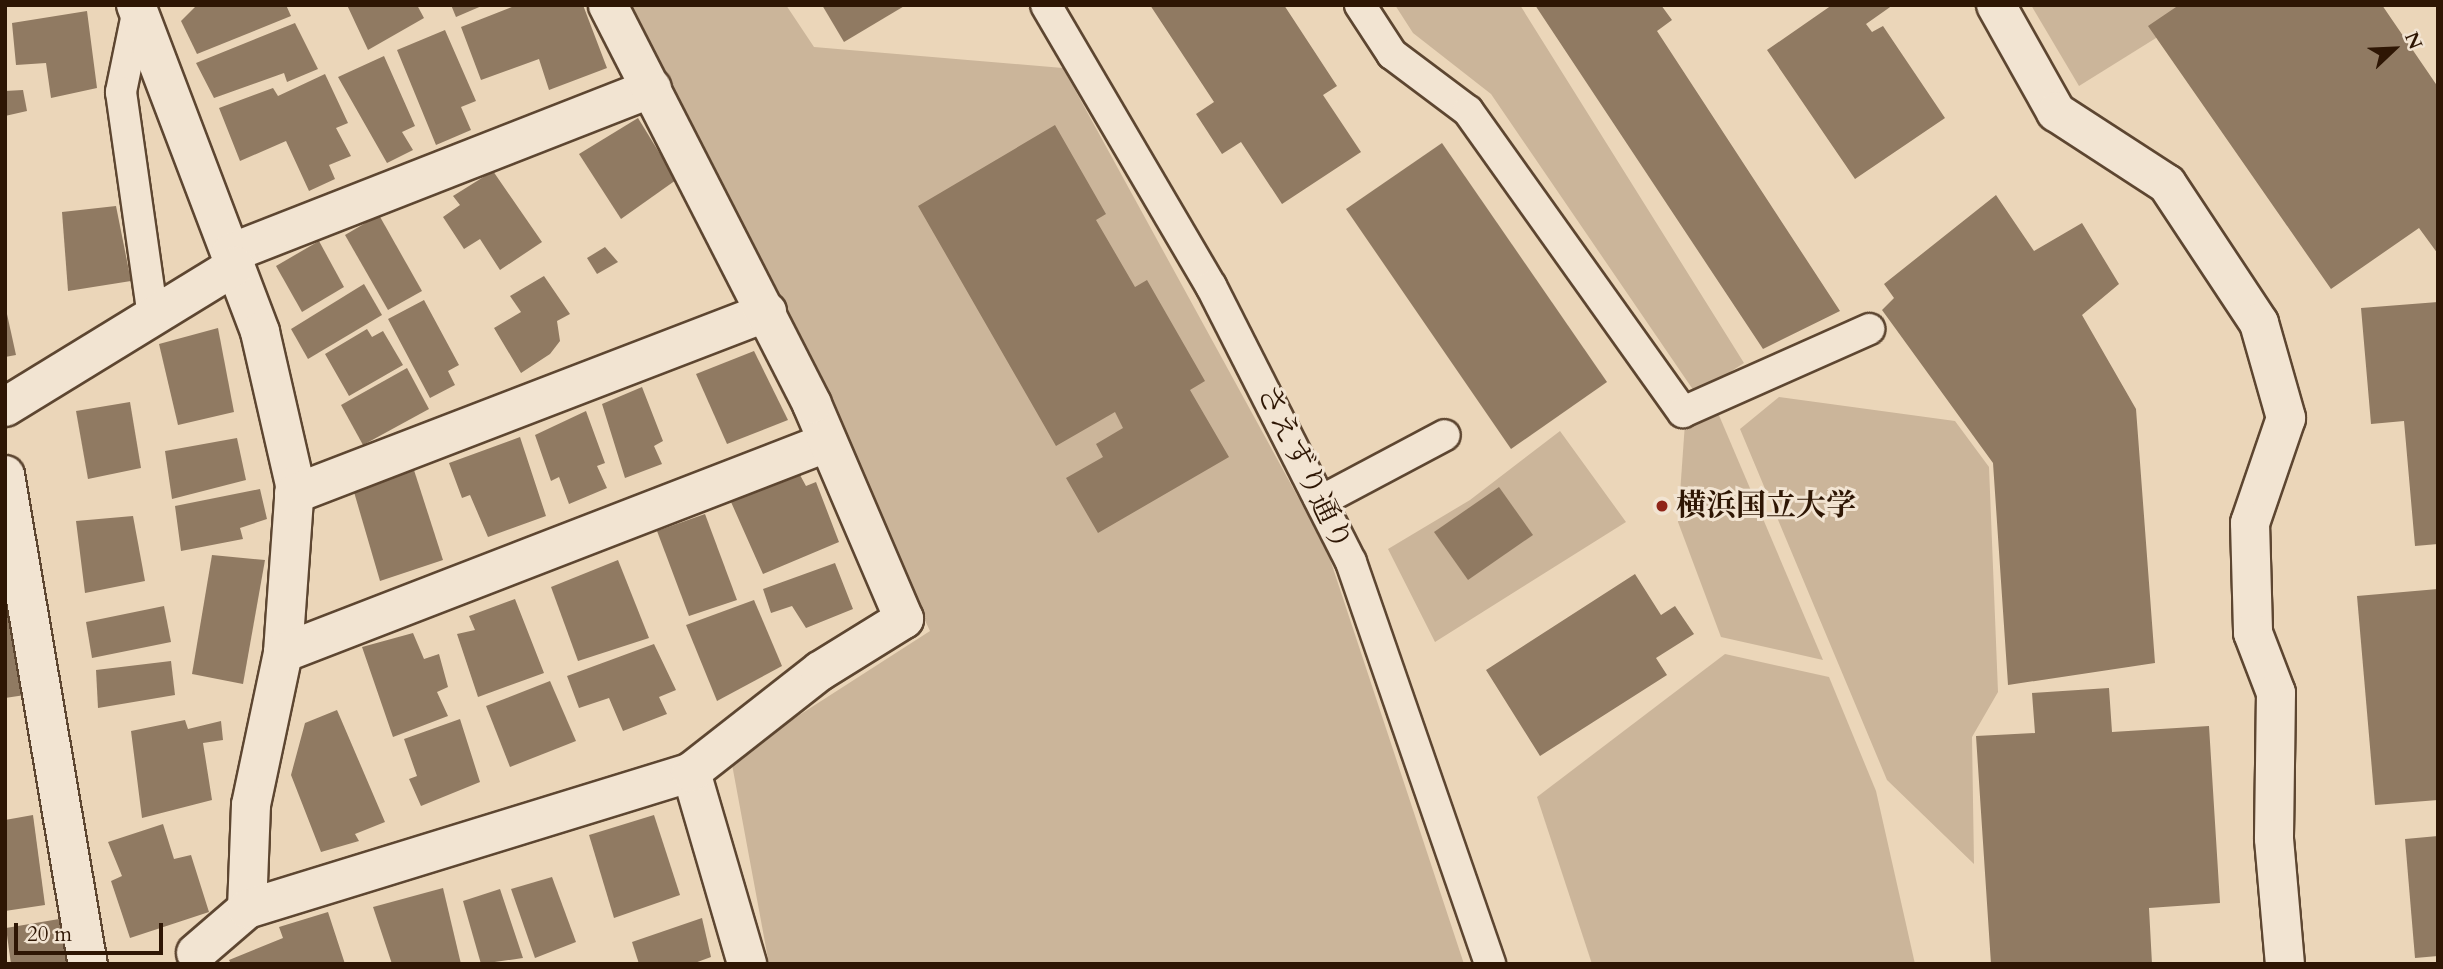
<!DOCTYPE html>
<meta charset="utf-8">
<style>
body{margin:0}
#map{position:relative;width:2443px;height:969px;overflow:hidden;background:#ebd6b9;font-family:Cardo,"Noto Serif JP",serif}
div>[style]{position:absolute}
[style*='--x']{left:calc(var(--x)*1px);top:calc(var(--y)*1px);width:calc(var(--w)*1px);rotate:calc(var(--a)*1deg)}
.green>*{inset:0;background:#cbb59a}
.building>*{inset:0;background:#907a62}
.roads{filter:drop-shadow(2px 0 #5d4631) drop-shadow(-2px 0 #5d4631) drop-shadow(0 2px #5d4631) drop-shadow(0 -2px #5d4631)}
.lane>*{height:30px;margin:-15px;padding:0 15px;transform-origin:15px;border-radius:15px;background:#f2e4d2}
.street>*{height:38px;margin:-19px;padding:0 19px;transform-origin:19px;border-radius:19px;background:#f2e4d2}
.dots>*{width:19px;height:19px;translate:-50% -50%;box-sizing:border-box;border:4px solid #f2e4d2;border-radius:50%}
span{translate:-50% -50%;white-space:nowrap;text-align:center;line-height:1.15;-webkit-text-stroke:6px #f2e4d2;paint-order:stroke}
.street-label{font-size:30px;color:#2e1604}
.poi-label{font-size:30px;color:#2e1604;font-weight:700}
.left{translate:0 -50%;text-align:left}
.frame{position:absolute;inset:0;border:7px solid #2e1604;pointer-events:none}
.north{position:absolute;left:2359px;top:14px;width:70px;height:70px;-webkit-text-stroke:5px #f2e4d2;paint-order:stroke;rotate:67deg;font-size:19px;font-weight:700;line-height:28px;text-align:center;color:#2e1604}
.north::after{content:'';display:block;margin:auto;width:24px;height:32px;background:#2e1604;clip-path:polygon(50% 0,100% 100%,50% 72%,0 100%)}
.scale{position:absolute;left:14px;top:923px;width:149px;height:32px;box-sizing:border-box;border:4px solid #2e1604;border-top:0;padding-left:9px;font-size:21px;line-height:24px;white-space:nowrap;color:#2e1604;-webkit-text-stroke:5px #f2e4d2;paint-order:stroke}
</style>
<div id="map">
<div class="green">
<i style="clip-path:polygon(632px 5px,786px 5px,814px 47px,1063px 68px,1327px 550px,1464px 964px,769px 964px,731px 759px,930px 631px)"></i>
<i style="clip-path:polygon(1395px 5px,1520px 5px,1744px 363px,1696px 394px,1491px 94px,1413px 33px)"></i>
<i style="clip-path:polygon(2031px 5px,2209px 5px,2079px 86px)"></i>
<i style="clip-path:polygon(1779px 397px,1955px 421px,1989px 467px,1998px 692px,1972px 737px,1974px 864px,1887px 780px,1740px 429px)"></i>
<i style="clip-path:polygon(1718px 413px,1823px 660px,1721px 637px,1678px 522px,1685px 423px)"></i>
<i style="clip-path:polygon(1560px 431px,1626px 522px,1435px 642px,1388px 549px,1470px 500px)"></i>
<i style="clip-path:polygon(1725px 654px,1829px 677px,1876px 791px,1915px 964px,1592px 964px,1537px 797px)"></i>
</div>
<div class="building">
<i style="clip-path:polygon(197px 5px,286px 5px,291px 16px,197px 54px,181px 21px)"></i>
<i style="clip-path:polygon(347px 5px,417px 5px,424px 18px,368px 50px)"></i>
<i style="clip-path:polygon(451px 5px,484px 5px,456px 17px)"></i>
<i style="clip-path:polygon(517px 5px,583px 5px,607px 68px,549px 90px,539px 59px,481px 80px,461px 27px)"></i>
<i style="clip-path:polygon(822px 5px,906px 5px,844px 42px)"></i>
<i style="clip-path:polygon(1150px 5px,1284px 5px,1337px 86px,1323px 95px,1361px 152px,1282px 204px,1241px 142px,1222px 154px,1196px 114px,1214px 102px)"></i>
<i style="clip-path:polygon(1535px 5px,1661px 5px,1672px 20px,1657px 31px,1840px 311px,1763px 349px)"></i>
<i style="clip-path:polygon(1832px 5px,1893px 5px,1866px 24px,1872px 32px,1883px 26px,1945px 118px,1855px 179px,1767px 50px)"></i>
<i style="clip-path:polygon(2179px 5px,2382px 5px,2438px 87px,2438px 254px,2419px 228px,2331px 289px,2148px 26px)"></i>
<i style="clip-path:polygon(87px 11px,97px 88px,51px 98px,46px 63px,16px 65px,12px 23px)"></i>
<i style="clip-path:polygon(295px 23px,318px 69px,287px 82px,284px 73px,214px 98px,196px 63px)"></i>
<i style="clip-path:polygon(445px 30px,476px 101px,461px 107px,471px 130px,436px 145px,397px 50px)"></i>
<i style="clip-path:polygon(384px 56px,415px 126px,402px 132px,413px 150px,387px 163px,338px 77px)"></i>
<i style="clip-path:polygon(325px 74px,348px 123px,336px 128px,351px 156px,329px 165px,335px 179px,309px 191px,286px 141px,240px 161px,219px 108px,273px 88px,278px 96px)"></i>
<i style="clip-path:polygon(23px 90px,27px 111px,5px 116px,5px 91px)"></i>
<i style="clip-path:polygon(638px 118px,676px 180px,621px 219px,579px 154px)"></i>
<i style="clip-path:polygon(1055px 125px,1106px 214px,1096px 220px,1135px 287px,1147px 280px,1205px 381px,1190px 390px,1229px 457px,1098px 533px,1066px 478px,1103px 457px,1096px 444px,1123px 428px,1115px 412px,1056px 446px,918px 206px)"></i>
<i style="clip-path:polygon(1442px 143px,1607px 382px,1511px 449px,1346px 209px)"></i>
<i style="clip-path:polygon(493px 171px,542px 242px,500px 270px,480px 239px,464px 249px,443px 217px,460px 205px,453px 196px)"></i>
<i style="clip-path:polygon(1996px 195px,2034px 251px,2082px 223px,2119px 284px,2082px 315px,2136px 409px,2155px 663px,2008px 685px,1993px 463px,1882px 310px,1894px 298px,1884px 284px)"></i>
<i style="clip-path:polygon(116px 206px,131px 281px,68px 291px,62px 212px)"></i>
<i style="clip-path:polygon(379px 215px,422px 291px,388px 310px,345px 235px)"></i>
<i style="clip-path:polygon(319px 241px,344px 287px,302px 312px,276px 266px)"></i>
<i style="clip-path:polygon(605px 247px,618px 262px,597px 274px,587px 258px)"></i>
<i style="clip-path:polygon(544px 276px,570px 314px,557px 321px,560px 341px,550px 354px,521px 373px,494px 328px,521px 312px,510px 296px)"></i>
<i style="clip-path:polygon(364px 284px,382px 315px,308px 359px,291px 329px)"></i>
<i style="clip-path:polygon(424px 300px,459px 365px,448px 371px,455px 385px,430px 398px,388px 319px)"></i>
<i style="clip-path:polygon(2438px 302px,2438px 544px,2415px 546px,2404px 421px,2371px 424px,2361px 308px)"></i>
<i style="clip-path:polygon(5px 305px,16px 355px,5px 357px)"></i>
<i style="clip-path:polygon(218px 328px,234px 412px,178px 425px,159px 344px)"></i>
<i style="clip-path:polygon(367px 329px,372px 337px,383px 331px,403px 365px,349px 396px,325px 354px)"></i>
<i style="clip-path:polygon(754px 351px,788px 420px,727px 444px,696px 374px)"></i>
<i style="clip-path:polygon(407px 368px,429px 409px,363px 445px,341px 405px)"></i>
<i style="clip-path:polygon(642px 387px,663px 441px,654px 446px,662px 464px,625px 478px,602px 404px)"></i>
<i style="clip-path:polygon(130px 402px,141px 468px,88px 479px,76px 411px)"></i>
<i style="clip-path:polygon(586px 411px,605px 463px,597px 466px,607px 488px,569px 504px,559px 477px,551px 481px,535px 435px)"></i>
<i style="clip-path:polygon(520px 437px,546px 516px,488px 537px,470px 495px,462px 498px,449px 463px)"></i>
<i style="clip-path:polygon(237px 438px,246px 480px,172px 499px,165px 451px)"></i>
<i style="clip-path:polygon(413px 467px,443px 560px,380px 581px,354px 492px)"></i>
<i style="clip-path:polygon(800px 475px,806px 486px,816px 482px,839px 542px,763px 574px,731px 502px)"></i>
<i style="clip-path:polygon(1499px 487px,1533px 535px,1468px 580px,1434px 532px)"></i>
<i style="clip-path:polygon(260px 489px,267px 519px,240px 528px,243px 539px,181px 551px,175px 506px)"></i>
<i style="clip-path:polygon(705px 514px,737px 600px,689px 616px,657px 531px)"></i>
<i style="clip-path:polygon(133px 516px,145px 581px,85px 593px,76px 521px)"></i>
<i style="clip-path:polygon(212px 555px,265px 560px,243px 684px,192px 674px)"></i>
<i style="clip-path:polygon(618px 560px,649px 638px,578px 661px,551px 587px)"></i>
<i style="clip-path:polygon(835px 563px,853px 609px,806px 628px,792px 606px,771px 613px,763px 589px)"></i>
<i style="clip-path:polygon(1635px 574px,1661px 615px,1675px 606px,1694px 634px,1656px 658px,1667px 675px,1540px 756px,1486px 670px)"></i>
<i style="clip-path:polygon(2438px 589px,2438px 800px,2375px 805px,2357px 596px)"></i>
<i style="clip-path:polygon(5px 598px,25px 695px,5px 698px)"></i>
<i style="clip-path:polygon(515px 599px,544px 673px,478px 697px,457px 634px,475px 630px,469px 616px)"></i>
<i style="clip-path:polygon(754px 600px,782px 666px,717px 701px,686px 625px)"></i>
<i style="clip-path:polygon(164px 606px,171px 642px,92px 658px,86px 622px)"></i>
<i style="clip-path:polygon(413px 633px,424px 659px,439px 654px,448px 687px,437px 692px,448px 716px,393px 737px,362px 647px)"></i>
<i style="clip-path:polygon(654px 644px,676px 690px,659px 697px,667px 714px,623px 731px,609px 698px,579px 708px,567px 676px)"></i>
<i style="clip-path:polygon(171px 661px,175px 695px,98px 708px,96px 670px)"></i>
<i style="clip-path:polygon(550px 681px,576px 741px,510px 767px,486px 706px)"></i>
<i style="clip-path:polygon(2109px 688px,2112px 732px,2209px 726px,2220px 903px,2149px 908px,2152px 964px,1991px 964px,1976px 736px,2035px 733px,2032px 693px)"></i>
<i style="clip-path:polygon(337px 710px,385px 822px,355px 834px,359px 841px,321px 852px,291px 775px,305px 723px)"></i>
<i style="clip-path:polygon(460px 719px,480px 782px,421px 806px,409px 779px,417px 776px,404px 739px)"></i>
<i style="clip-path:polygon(185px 720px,188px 729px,221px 721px,223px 740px,203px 743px,212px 800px,142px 818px,131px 731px)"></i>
<i style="clip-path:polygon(33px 815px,45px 905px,5px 911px,5px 820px)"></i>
<i style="clip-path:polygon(654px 815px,680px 895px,614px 918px,589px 835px)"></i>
<i style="clip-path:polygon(163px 824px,174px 859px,191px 855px,209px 912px,130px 938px,111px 881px,122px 876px,108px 842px)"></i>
<i style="clip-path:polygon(2438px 836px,2438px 956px,2415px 958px,2405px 839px)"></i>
<i style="clip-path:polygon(552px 877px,576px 942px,535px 958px,511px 889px)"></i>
<i style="clip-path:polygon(443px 888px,461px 964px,392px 964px,373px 907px)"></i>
<i style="clip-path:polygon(500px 889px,523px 958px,481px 964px,463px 901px)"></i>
<i style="clip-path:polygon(328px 912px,345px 964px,231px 964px,229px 960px,283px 938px,279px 927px)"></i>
<i style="clip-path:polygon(65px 918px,72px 964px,11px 964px,6px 928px)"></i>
<i style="clip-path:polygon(702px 918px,711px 957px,692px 964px,639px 964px,632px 942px)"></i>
</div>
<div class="roads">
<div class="lane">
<i style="--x:1046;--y:5;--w:326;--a:59.6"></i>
<i style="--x:1211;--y:286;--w:309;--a:63.1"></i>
<i style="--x:1351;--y:562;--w:425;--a:70.9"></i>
<i style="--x:1360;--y:5;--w:59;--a:56.9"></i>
<i style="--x:1392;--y:54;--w:95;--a:36.9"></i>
<i style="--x:1468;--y:111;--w:370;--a:54.5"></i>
<i style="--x:1683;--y:412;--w:204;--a:-24"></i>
<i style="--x:138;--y:9;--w:85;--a:101.6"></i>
<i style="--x:121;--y:92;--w:226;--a:81.9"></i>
<i style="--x:1321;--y:501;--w:140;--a:-28"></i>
</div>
<div class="street">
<i style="--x:136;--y:5;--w:350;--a:69.2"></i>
<i style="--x:260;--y:332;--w:157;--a:77.1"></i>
<i style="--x:295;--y:485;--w:168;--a:94.1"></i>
<i style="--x:283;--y:653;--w:155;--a:101.9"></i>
<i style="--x:251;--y:805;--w:104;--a:92.2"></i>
<i style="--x:1996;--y:5;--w:123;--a:60.7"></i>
<i style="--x:2056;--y:112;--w:132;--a:33"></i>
<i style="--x:2167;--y:184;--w:167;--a:56.5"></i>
<i style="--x:2259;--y:323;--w:99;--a:74.1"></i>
<i style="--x:2286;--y:418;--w:111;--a:108.9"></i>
<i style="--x:2250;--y:523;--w:110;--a:88.4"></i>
<i style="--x:2253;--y:633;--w:64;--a:69"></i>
<i style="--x:2276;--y:693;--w:146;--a:90.8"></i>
<i style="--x:2274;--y:839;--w:125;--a:85"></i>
<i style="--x:231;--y:253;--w:452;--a:-21.4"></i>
<i style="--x:5;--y:407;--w:270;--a:-31.5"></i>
<i style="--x:5;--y:475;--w:496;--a:80.4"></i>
<i style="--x:294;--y:494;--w:507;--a:-21.05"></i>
<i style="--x:283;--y:653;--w:584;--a:-21.16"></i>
<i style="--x:691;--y:772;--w:200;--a:73.7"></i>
<i style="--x:196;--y:953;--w:67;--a:-40.8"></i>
<i style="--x:247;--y:909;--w:465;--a:-17.1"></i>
<i style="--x:691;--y:772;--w:164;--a:-38.1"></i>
<i style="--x:820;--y:671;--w:99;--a:-31.8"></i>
<i style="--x:904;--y:619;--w:234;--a:-113.2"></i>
<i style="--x:812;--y:404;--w:448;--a:-117.1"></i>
</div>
</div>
<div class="dots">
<i style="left:1662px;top:506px;background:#8f2418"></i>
</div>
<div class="street-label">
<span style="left:1304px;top:468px;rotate:64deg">さえずり通り</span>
</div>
<div class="poi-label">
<span class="left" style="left:1676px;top:506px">横浜国立大学</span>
</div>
<div class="frame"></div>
<div class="north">N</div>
<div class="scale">20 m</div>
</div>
